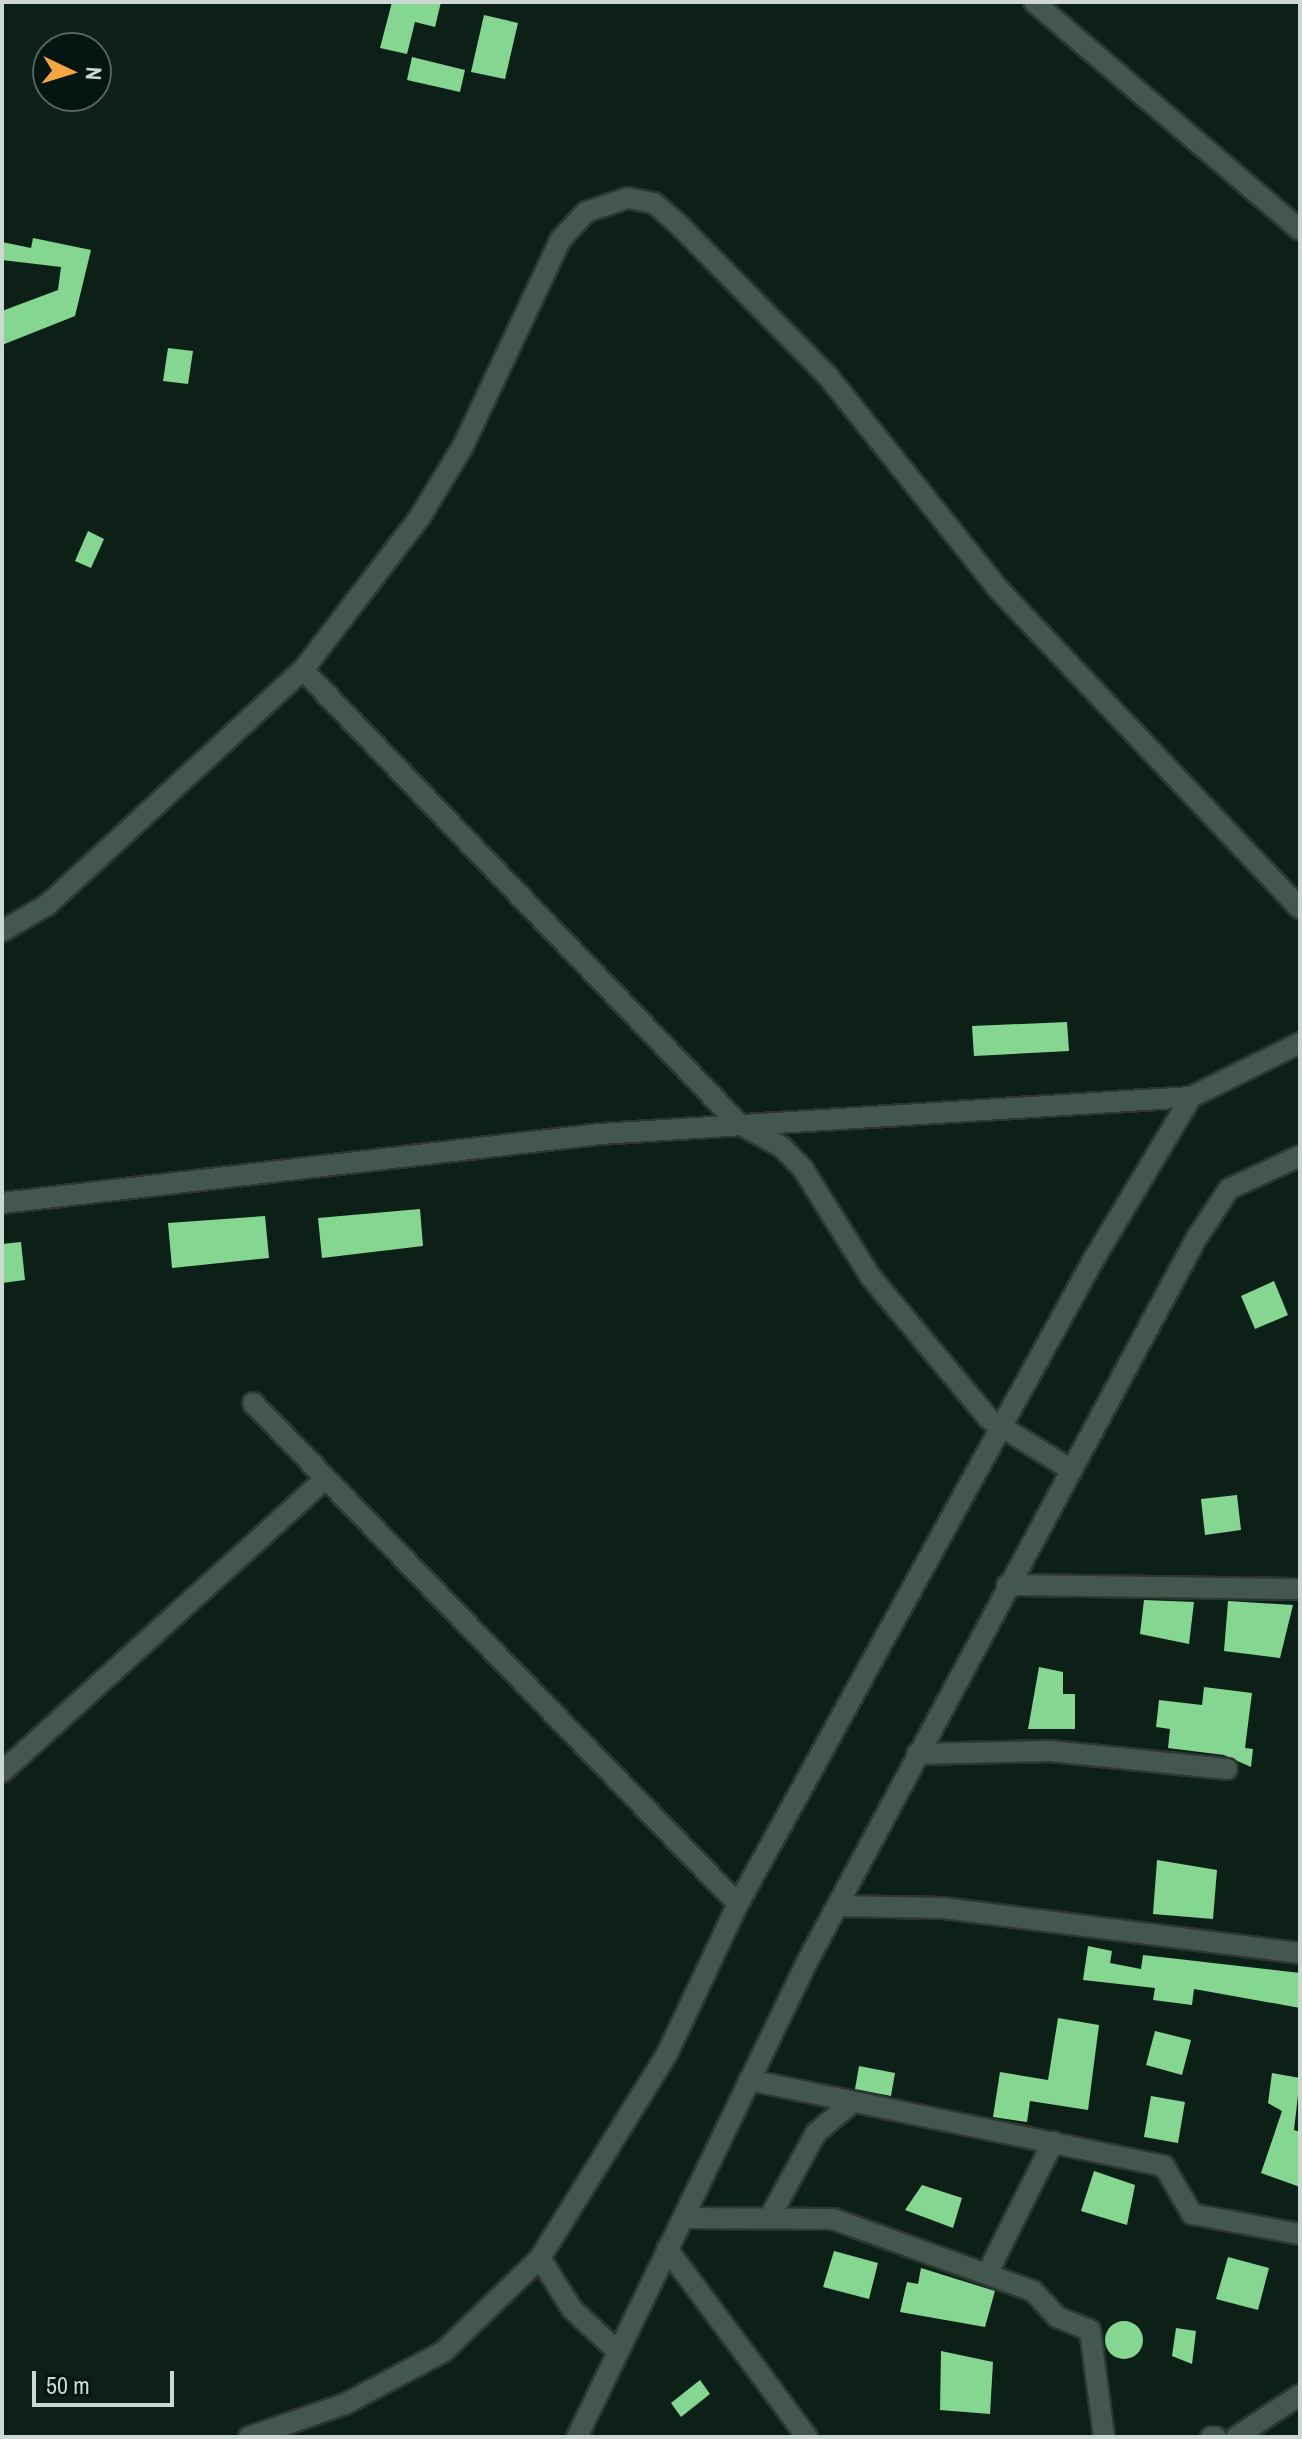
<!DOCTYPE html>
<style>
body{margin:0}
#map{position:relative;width:1302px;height:2439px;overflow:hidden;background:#0d2018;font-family:"Archivo Narrow",sans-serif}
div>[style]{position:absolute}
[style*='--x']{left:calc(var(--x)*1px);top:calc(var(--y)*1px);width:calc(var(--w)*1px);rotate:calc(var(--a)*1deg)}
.building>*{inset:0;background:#85d690}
.round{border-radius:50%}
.roads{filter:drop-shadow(2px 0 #2d3732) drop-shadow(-2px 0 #2d3732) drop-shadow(0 2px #2d3732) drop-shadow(0 -2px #2d3732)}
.minor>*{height:20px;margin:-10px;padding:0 10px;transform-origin:10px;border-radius:10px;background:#43574e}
span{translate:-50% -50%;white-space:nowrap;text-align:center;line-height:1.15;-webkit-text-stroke:8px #04160f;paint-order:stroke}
.frame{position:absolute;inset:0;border:4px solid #cdd8d3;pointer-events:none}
.north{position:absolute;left:32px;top:32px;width:80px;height:80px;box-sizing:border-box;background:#04160f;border:2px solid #54645d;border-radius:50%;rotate:94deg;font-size:22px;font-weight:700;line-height:32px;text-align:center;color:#cdd8d3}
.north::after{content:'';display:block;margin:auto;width:28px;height:36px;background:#f3a443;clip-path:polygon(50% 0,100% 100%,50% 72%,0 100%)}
.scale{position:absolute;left:32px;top:2371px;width:142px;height:36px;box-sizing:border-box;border:4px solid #cdd8d3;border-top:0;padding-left:10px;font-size:24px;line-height:28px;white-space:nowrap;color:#cdd8d3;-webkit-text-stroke:6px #04160f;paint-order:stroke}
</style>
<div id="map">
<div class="building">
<i style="clip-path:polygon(392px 2px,441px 2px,435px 27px,415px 22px,407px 54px,380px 48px)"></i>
<i style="clip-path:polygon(484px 15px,518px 23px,505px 79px,471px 72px)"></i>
<i style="clip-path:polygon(412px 57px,465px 70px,460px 92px,407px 80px)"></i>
<i style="clip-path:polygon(33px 238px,91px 250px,75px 316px,2px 345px,2px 311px,58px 290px,61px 267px,2px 260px,2px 242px,31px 248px)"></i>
<i style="clip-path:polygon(168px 348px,193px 351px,188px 384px,163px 381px)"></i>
<i style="clip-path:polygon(88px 531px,104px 539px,91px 568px,75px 561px)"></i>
<i style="clip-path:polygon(1067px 1022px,1069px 1051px,974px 1056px,972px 1026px)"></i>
<i style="clip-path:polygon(420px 1209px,423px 1246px,322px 1258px,318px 1218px)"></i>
<i style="clip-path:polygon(265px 1216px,269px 1258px,172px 1268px,168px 1223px)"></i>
<i style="clip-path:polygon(21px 1242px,25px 1280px,2px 1283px,2px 1244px)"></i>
<i style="clip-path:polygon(1274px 1281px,1288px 1315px,1255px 1329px,1241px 1296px)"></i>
<i style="clip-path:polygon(1237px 1495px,1241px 1530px,1205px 1535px,1201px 1499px)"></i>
<i style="clip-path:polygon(1144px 1600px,1194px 1602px,1189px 1644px,1140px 1634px)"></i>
<i style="clip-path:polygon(1228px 1601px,1293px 1605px,1280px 1658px,1224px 1651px)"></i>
<i style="clip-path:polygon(1039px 1667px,1063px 1672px,1063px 1694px,1075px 1694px,1075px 1729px,1028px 1729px)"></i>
<i style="clip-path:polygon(1204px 1687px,1252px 1693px,1245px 1748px,1253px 1749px,1251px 1767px,1224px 1755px,1168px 1748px,1170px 1729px,1156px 1727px,1159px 1700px,1202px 1705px)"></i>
<i style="clip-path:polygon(1157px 1860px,1217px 1870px,1213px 1919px,1153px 1914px)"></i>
<i style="clip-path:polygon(1088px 1946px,1112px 1951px,1110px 1963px,1141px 1969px,1143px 1955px,1300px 1973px,1300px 2008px,1194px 1989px,1192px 2005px,1153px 2000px,1155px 1988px,1083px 1980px)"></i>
<i style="clip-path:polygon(1058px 2018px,1099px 2025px,1088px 2110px,1030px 2101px,1027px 2122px,993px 2117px,1000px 2072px,1048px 2080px)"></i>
<i style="clip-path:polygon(1155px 2031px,1191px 2040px,1182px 2075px,1146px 2065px)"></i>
<i style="clip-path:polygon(859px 2066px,895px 2073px,891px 2096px,855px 2089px)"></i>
<i style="clip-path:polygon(1272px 2073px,1300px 2078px,1294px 2130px,1300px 2132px,1300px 2187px,1261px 2173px,1282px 2111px,1268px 2103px)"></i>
<i style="clip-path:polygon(1151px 2096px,1185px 2102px,1178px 2143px,1144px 2137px)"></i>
<i style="clip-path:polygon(1094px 2171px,1135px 2185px,1127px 2225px,1081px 2211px)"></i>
<i style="clip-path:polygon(922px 2185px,962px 2198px,953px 2228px,905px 2210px)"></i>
<i style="clip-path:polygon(834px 2251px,878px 2263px,869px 2299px,823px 2287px)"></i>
<i style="clip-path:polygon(1228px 2257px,1269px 2268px,1258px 2310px,1216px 2299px)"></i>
<i style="clip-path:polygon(921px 2268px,995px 2291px,985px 2327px,900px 2312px,907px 2282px,918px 2284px)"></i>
<i class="round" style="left:1105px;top:2321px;width:38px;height:38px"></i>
<i style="clip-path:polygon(1176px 2328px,1196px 2331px,1192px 2364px,1172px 2356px)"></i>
<i style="clip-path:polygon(941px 2351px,993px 2362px,990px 2414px,940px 2410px)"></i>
<i style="clip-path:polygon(700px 2380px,710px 2394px,681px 2417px,671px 2403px)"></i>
</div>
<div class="roads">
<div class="minor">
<i style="--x:1034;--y:2;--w:350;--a:40.6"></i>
<i style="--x:303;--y:670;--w:629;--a:46.16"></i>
<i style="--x:739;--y:1124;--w:49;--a:28.1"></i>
<i style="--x:782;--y:1147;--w:30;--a:46"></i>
<i style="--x:803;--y:1169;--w:126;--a:57.9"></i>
<i style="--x:870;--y:1276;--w:186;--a:50.2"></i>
<i style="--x:989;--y:1419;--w:95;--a:31.7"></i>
<i style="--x:2;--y:931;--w:52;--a:-30"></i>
<i style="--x:47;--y:905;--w:348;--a:-42.6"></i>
<i style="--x:303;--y:670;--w:193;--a:-52.6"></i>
<i style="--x:420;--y:517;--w:83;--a:-58.8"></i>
<i style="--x:463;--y:446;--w:229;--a:-64.7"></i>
<i style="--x:561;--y:239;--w:37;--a:-47"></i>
<i style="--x:586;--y:212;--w:44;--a:-18.4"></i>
<i style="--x:628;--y:198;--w:26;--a:11"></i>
<i style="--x:654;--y:203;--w:29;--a:41"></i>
<i style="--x:676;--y:222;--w:215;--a:45.4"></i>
<i style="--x:827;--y:375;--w:275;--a:51.3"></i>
<i style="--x:999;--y:590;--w:438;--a:46.6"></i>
<i style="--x:2;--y:1203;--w:602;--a:-6.58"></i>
<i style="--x:600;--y:1134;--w:592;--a:-3.58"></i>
<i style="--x:253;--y:1403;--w:697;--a:45.93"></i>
<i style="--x:1007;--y:1585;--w:293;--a:0.8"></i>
<i style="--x:917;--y:1754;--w:133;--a:-1.3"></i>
<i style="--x:1050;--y:1751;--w:178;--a:5.8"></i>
<i style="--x:2;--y:1772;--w:436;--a:-42.2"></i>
<i style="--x:837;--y:1906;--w:106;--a:1.1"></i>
<i style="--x:943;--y:1908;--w:360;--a:7.2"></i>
<i style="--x:749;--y:2080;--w:424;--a:11.7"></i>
<i style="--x:1164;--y:2166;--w:56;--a:59.7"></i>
<i style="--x:1192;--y:2214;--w:110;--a:10.5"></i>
<i style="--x:772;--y:2213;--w:91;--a:-61.2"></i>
<i style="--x:816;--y:2133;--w:43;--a:-40.3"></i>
<i style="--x:686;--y:2218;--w:147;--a:0.4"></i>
<i style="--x:833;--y:2219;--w:213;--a:19.8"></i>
<i style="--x:1033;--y:2291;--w:35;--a:47"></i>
<i style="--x:1057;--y:2317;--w:35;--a:22"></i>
<i style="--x:1090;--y:2330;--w:108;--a:82.5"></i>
<i style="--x:667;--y:2249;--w:234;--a:53.3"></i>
<i style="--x:540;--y:2258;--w:60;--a:57.9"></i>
<i style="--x:572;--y:2309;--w:60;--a:43"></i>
<i style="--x:987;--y:2274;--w:148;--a:-63.4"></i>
<i style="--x:249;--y:2437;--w:102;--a:-19"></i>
<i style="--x:345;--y:2404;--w:111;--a:-28"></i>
<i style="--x:443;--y:2352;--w:135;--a:-44.1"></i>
<i style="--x:540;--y:2258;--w:240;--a:-58.1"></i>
<i style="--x:667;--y:2054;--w:166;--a:-64.7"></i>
<i style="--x:738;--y:1904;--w:739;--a:-61.11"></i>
<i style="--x:1095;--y:1257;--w:187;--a:-59"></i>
<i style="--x:1191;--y:1097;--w:122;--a:-26.4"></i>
<i style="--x:577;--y:2437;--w:530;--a:-64.16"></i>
<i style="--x:808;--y:1960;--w:819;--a:-61.71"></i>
<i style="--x:1196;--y:1239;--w:60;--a:-56.6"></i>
<i style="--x:1229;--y:1189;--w:78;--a:-24.9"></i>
<i style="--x:1211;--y:2437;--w:5;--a:0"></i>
<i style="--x:1236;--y:2437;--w:77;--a:-33.3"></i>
</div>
</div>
<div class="frame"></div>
<div class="north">N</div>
<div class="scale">50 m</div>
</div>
